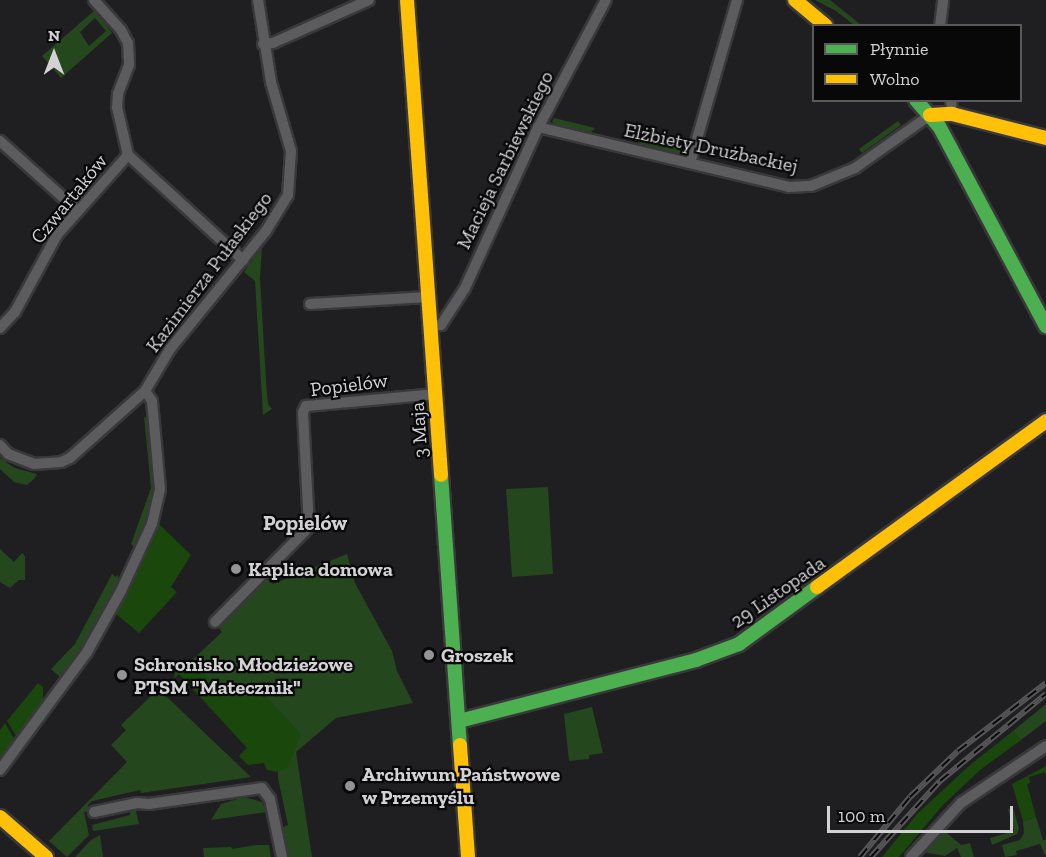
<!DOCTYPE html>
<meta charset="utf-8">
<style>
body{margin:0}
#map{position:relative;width:1046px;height:857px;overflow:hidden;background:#1f1e20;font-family:"Zilla Slab",serif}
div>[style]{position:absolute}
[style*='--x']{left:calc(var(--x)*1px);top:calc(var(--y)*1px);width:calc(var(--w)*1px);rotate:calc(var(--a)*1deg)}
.green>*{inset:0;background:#25471e}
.forest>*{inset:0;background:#1a480c}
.roads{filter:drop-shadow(2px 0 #39383a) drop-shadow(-2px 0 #39383a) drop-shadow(0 2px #39383a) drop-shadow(0 -2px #39383a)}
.street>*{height:10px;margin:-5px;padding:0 5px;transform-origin:5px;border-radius:5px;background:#5c5b5d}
.fast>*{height:14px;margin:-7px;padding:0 7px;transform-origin:7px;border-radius:7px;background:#4caf50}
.slow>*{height:14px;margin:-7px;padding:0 7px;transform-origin:7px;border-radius:7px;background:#ffc107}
.rail>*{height:6px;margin-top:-3px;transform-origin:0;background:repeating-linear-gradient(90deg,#080809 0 11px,#565557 0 22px);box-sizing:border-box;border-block:2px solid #565557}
.dots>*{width:16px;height:16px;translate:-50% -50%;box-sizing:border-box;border:3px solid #080809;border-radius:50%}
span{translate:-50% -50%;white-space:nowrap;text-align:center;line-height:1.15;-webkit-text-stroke:4.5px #080809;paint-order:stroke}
.street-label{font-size:20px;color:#d3d1d4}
.poi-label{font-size:20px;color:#d3d1d4;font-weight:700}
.left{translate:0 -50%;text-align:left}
.neighbourhood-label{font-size:21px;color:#d3d1d4;font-weight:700}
.legend{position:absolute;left:812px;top:24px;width:210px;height:78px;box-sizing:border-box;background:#080809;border:2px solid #59585a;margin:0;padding:8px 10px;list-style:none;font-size:18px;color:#d3d1d4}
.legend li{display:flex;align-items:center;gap:12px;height:30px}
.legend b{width:30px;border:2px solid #59585a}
.north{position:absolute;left:24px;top:24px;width:60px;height:60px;-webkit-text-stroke:4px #080809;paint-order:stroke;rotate:0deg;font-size:16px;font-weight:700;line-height:24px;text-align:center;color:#d3d1d4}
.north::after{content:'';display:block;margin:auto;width:21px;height:27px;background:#d3d1d4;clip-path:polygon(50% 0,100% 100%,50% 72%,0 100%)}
.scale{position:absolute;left:827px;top:806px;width:186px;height:27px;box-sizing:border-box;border:3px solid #d3d1d4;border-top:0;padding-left:8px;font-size:18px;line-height:21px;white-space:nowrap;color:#d3d1d4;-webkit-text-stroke:4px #080809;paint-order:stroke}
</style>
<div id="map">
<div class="green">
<i style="clip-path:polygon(815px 0,830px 0,861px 25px,854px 25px,836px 11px)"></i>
<i style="clip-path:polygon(evenodd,95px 10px,112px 33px,61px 78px,42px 56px,95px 10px,95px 18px,106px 31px,89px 46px,80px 32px,95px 18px)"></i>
<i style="clip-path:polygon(554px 118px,595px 128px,591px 132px,558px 125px,552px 122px)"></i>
<i style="clip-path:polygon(898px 121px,901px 125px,862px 153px,859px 149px)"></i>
<i style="clip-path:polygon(638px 138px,686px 150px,686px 152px,684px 155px,638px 144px)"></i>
<i style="clip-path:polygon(262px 247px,260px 278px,266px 381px,268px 404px,272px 409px,263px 415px,255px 281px,244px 272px)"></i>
<i style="clip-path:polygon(144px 417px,147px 418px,154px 491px,137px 550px,131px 544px,151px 488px)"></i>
<i style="clip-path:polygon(0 458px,15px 468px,37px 474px,35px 478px,27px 485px,14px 482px,0 469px)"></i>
<i style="clip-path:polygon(548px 487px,553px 574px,512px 577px,506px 489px)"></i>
<i style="clip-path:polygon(0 549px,14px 562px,22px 553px,25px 556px,25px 580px,19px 580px,10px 588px,0 582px)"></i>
<i style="clip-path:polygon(347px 554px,355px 583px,392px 651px,397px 671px,413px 703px,336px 718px,296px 752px,312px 857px,289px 857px,283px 827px,288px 825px,278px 778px,278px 772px,289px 765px,229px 694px,188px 664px,222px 632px,218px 627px,265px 577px,273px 584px)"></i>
<i style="clip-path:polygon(112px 574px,116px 577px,118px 574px,119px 585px,88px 644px,63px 680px,51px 669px,75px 644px)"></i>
<i style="clip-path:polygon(152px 695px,163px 695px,168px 698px,251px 777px,141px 793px,140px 790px,92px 801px,88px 805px,89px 811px,84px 812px,89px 835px,67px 857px,49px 841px,127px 762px,111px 745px,126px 730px,121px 725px)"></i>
<i style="clip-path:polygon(1046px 704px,1046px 721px,1021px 740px,1013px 731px)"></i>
<i style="clip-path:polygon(592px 707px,603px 753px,589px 755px,589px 759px,569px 761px,564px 714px)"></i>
<i style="clip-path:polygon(244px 797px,262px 802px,267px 812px,211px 820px,221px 804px)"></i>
<i style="clip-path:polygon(135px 807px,139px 824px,93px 831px,92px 825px,130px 815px,129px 808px)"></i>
<i style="clip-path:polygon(1013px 808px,1019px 828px,1017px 834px,992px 845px,990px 838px,1014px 831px,1008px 809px)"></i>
<i style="clip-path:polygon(1036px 817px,1043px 840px,1046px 840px,1046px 857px,1040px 844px,1016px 851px,1017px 855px,1005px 857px,1002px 845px,1020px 840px,1024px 833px,1023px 821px)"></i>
<i style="clip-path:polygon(941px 828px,961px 845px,970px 843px,974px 857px,961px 857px,957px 848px,945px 856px,923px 852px)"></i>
<i style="clip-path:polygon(100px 835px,103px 857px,75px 857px,91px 840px)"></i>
<i style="clip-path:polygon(256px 845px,269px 845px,271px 857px,204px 857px,203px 848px,231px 847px,232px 849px)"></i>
</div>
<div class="forest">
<i style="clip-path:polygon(159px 524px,191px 555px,171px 587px,177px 592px,139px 633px,116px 614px)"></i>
<i style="clip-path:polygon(172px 660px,182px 669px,188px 664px,197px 668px,229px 694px,256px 685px,301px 734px,289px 766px,278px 772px,267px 770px,264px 763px,248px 765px,239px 756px,247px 748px,179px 674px,174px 679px,175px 669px,169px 663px)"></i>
<i style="clip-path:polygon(38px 683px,43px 687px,43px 705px,18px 739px,7px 721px)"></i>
<i style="clip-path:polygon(5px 723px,16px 742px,0 763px,0 730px)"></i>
<i style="clip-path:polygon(1013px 731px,1021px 740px,980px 770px,943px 805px,899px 857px,882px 857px,917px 814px,970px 765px)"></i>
<i style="clip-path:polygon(1046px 766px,1046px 775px,1045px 772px,1029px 777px,1030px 783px,1027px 784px,1036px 817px,1023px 821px,1012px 784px)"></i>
</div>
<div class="roads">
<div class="street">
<i style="--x:94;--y:0;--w:40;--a:48"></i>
<i style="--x:121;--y:30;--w:15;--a:62"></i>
<i style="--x:128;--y:43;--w:22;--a:87"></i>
<i style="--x:129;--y:65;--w:31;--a:111"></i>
<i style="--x:118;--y:94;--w:13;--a:94"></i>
<i style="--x:117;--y:107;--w:49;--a:77.1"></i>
<i style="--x:128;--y:155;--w:156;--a:42.4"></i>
<i style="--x:940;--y:26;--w:26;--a:-83"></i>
<i style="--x:263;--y:44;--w:10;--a:-6"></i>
<i style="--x:273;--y:43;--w:105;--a:-24.1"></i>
<i style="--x:951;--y:100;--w:14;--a:86"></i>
<i style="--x:538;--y:127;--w:258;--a:13.4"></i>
<i style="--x:789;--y:187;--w:22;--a:-3"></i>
<i style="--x:811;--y:186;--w:48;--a:-22.2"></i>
<i style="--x:855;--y:168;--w:92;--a:-35.2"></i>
<i style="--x:0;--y:141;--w:105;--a:41.9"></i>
<i style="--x:690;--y:163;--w:170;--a:-73.9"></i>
<i style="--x:310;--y:304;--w:118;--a:-3.4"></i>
<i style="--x:431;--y:326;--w:10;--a:-6"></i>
<i style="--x:441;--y:325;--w:44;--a:-57"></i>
<i style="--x:465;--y:288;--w:171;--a:-65.5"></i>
<i style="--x:536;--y:132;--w:149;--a:-62.1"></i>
<i style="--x:0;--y:328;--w:22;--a:-47"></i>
<i style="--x:15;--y:312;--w:88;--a:-61.4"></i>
<i style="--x:57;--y:235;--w:107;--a:-48.4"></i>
<i style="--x:0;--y:445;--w:12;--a:48"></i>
<i style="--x:8;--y:454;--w:28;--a:21"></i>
<i style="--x:34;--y:464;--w:27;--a:-4"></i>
<i style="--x:61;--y:462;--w:10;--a:-24"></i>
<i style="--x:70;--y:458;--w:101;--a:-41.8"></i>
<i style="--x:215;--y:622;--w:134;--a:-45.3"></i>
<i style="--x:309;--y:527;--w:115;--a:-93"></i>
<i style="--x:303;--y:412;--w:7;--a:-63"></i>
<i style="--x:306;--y:406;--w:131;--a:-5.3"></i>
<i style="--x:0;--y:770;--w:147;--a:-53.6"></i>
<i style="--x:87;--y:652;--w:70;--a:-60.9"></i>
<i style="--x:121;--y:591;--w:74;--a:-65.2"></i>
<i style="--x:152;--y:524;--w:36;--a:-77"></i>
<i style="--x:160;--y:489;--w:88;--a:-95.2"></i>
<i style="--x:152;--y:401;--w:12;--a:-125"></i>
<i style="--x:145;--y:391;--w:49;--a:-59.2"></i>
<i style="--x:170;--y:349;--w:152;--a:-50.9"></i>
<i style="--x:266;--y:231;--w:42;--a:-58.6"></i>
<i style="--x:288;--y:195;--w:44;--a:-86.1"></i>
<i style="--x:291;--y:151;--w:72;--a:-106.2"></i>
<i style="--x:271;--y:82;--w:83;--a:-99"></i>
<i style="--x:94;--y:812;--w:44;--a:-11.8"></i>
<i style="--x:137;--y:803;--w:12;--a:5"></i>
<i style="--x:149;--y:804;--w:114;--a:-8.1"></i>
<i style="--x:262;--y:788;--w:14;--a:54"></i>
<i style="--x:270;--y:799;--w:59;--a:78.3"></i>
<i style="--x:911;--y:857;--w:74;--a:-47.2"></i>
<i style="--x:961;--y:803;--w:102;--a:-33.8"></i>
</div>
<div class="fast">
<i style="--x:916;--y:100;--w:35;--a:49"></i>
<i style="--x:939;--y:126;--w:227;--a:61.9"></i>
<i style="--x:441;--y:475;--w:271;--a:86"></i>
<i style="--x:459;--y:721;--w:245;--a:-14.4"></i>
<i style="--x:696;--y:660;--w:46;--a:-20.4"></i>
<i style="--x:739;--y:644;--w:97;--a:-36.2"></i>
</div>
<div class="slow">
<i style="--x:407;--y:0;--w:476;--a:85.9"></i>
<i style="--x:795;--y:0;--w:40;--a:40"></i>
<i style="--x:930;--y:115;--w:22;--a:-3"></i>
<i style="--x:952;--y:114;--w:97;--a:14.3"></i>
<i style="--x:817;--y:587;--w:283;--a:-35.9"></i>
<i style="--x:460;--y:745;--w:112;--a:85.9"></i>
<i style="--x:0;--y:817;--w:61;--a:41"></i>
</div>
</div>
<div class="rail">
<i style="--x:860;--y:857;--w:78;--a:-50.2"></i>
<i style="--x:910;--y:797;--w:66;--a:-43.8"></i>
<i style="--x:958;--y:751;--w:111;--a:-37.7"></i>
<i style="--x:871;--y:857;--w:103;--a:-47.8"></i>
<i style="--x:940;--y:781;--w:137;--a:-39.4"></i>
</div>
<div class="dots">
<i style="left:236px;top:569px;background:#949295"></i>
<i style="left:429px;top:655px;background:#949295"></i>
<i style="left:122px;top:675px;background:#949295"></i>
<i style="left:350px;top:786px;background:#949295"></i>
</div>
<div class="street-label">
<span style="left:711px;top:148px;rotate:12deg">Elżbiety Drużbackiej</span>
<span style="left:505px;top:160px;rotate:-64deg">Macieja Sarbiewskiego</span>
<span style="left:69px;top:199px;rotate:-51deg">Czwartaków</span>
<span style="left:209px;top:272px;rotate:-53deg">Kazimierza Pułaskiego</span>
<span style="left:349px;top:385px;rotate:-7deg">Popielów</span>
<span style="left:419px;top:430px;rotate:-94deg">3 Maja</span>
<span style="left:778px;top:592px;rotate:-35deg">29 Listopada</span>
</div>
<div class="poi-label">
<span class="left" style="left:248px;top:569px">Kaplica domowa</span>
<span class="left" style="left:441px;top:655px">Groszek</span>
<span class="left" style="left:134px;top:676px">Schronisko Młodzieżowe<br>PTSM "Matecznik"</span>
<span class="left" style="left:362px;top:786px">Archiwum Państwowe<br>w Przemyślu</span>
</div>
<div class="neighbourhood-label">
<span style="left:305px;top:523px">Popielów</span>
</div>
<ul class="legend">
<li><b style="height:8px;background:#4caf50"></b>Płynnie</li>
<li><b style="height:8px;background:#ffc107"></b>Wolno</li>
</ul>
<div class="north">N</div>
<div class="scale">100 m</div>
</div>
